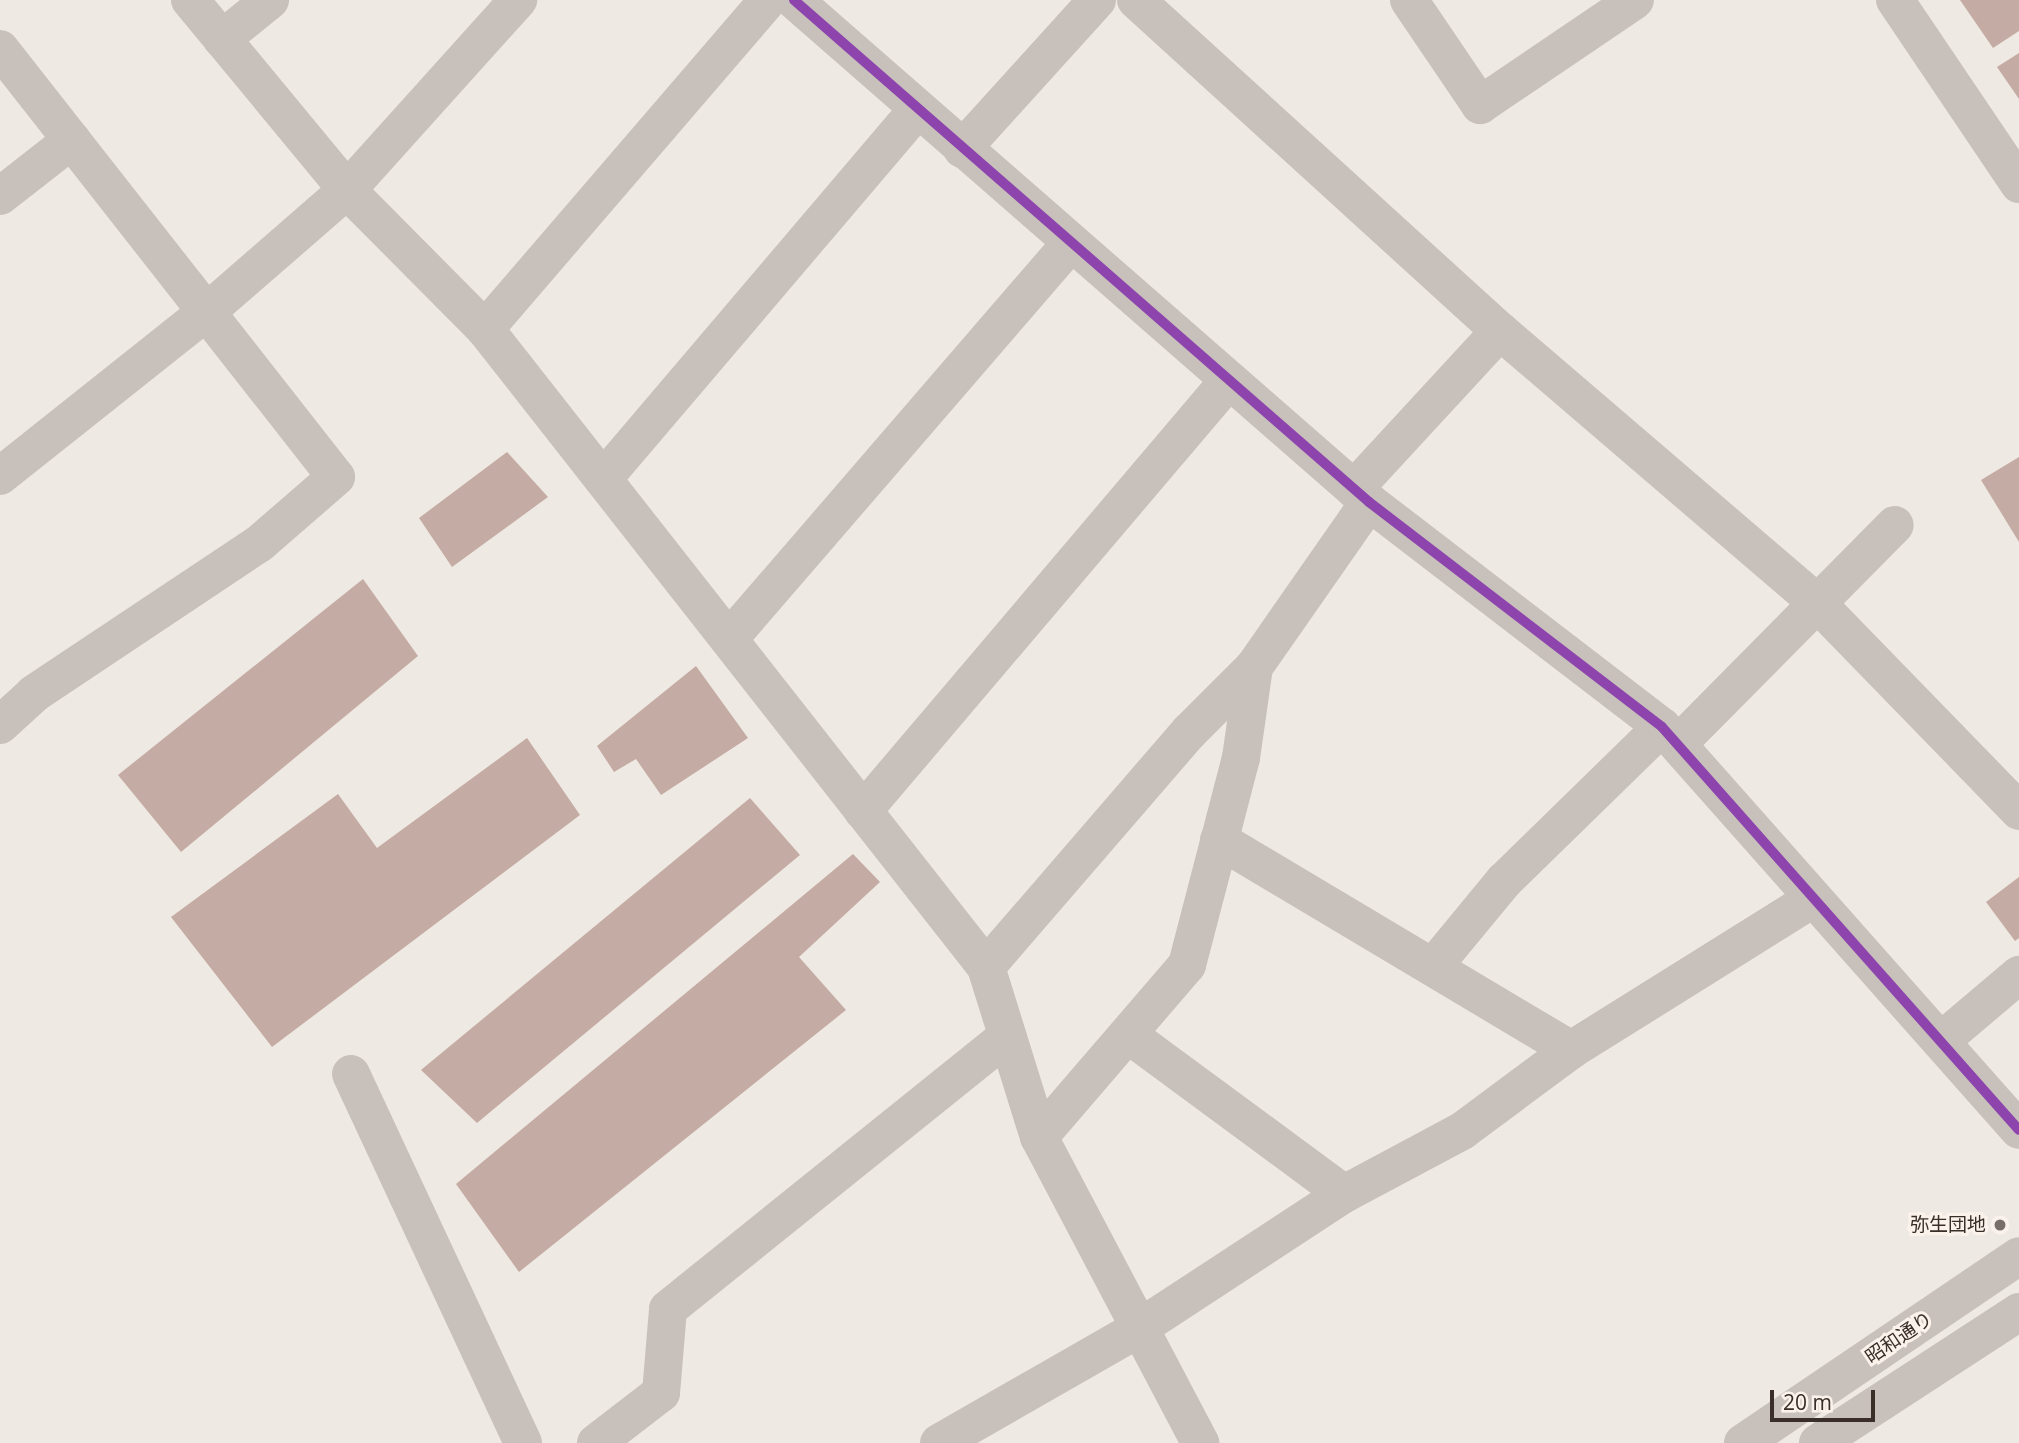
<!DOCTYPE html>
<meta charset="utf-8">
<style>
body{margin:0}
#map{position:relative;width:2019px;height:1443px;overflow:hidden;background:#efe9e3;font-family:"Open Sans","Noto Sans JP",sans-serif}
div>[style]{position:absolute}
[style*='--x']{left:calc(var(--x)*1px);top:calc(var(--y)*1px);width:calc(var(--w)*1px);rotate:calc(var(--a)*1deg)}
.building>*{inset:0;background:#c4aba3}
.minor>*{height:38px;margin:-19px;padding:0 19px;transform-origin:19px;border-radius:19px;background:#c8c1bb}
.bus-1>*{height:10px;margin:-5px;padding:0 5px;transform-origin:5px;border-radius:5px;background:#8e44ad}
.dots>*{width:19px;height:19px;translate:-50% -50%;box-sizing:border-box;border:4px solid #fbf3eb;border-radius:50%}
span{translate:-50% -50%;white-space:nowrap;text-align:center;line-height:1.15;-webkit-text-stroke:6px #fbf3eb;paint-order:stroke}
.poi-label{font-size:19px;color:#3a2e29}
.right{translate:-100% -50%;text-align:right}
.street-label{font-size:19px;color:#3a2e29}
.scale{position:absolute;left:1770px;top:1390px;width:105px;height:32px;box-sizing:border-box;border:4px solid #3a2e29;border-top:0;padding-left:9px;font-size:21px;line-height:24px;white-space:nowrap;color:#3a2e29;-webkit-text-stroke:5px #fbf3eb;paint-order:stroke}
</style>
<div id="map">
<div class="building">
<i style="clip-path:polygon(1960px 0,2019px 0,2019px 31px,1993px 48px)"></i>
<i style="clip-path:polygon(2019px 53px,2019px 99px,1997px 67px)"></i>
<i style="clip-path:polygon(507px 452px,548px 497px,452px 567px,419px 518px)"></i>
<i style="clip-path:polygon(2019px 457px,2019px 542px,1981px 480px)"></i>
<i style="clip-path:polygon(363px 579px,418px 656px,181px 852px,118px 775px)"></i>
<i style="clip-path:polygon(696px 666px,748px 738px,661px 795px,636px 759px,614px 772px,597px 746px)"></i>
<i style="clip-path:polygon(527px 738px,580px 815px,272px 1047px,171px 917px,338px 794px,377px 848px)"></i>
<i style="clip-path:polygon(750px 798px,800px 855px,477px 1123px,421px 1070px)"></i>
<i style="clip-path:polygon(853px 854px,880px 882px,799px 957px,846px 1010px,519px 1272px,456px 1184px)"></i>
<i style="clip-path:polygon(2019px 877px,2019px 938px,2015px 941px,1986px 902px)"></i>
</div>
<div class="minor">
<i style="--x:190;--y:0;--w:246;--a:50.4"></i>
<i style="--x:347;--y:190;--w:196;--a:45.2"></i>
<i style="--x:485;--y:329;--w:811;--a:51.86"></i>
<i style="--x:986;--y:967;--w:178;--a:72.7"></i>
<i style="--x:1039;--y:1137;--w:346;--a:62.2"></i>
<i style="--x:794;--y:0;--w:763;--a:41.12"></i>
<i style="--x:1369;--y:502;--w:369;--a:37.5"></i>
<i style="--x:1662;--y:727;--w:538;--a:48.46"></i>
<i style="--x:1136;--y:0;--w:492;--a:42.3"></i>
<i style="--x:1500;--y:331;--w:418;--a:40.6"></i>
<i style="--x:1817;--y:603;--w:290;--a:45.8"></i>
<i style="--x:1409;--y:0;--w:127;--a:55.9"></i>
<i style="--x:1480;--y:105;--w:187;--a:-34.1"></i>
<i style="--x:1895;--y:0;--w:222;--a:56"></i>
<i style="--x:222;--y:39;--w:62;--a:-39.1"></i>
<i style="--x:0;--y:49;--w:544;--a:51.87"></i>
<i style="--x:336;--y:477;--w:101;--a:139"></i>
<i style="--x:260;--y:543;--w:272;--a:146.3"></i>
<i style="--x:34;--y:694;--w:46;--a:137.6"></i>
<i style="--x:962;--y:149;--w:201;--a:-47.8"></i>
<i style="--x:0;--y:196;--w:91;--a:-37.9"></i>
<i style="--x:485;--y:329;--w:434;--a:-49.3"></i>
<i style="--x:0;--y:476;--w:267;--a:-38.5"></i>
<i style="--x:209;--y:310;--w:183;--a:-41"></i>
<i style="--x:347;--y:190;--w:256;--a:-48"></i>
<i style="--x:603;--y:479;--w:485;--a:-49.6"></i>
<i style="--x:1354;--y:489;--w:215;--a:-47.3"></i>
<i style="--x:729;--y:639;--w:522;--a:-49.2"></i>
<i style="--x:1678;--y:744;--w:308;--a:-45.3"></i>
<i style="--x:863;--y:811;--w:565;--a:-49.66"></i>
<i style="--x:1219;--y:840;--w:410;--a:30.8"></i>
<i style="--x:986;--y:967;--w:311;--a:-49.2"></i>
<i style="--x:1189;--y:732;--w:92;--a:-45"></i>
<i style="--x:1433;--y:967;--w:112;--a:-50.5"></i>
<i style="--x:1504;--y:881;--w:221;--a:-44.3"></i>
<i style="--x:1130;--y:1036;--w:266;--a:36.4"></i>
<i style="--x:1942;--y:1040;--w:101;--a:-40.2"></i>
<i style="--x:351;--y:1074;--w:407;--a:65"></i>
<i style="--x:1039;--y:1137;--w:227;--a:-49.3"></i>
<i style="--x:1187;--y:965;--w:214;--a:-75.4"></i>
<i style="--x:1241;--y:758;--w:92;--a:-81.9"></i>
<i style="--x:1254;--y:667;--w:201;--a:-55.1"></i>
<i style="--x:596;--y:1443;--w:82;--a:-37.6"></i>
<i style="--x:661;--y:1393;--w:84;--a:-85.2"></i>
<i style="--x:668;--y:1309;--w:434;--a:-38.8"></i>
<i style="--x:939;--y:1443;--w:227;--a:-29.8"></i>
<i style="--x:1136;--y:1330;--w:249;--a:-33.2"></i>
<i style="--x:1344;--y:1194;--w:134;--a:-28.1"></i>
<i style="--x:1462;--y:1131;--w:136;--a:-36.6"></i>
<i style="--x:1571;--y:1050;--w:285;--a:-32"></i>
<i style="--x:1743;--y:1443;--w:333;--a:-34.1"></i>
<i style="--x:1818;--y:1443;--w:240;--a:-33.1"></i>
</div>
<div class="bus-1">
<i style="--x:794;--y:0;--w:763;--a:41.12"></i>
<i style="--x:1369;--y:502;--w:369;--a:37.5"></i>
<i style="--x:1662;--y:727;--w:538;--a:48.46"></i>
</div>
<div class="dots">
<i style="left:2000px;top:1225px;background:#796f6a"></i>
</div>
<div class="poi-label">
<span class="right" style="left:1986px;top:1225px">弥生団地</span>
</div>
<div class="street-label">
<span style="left:1899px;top:1338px;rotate:-34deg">昭和通り</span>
</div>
<div class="scale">20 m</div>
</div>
